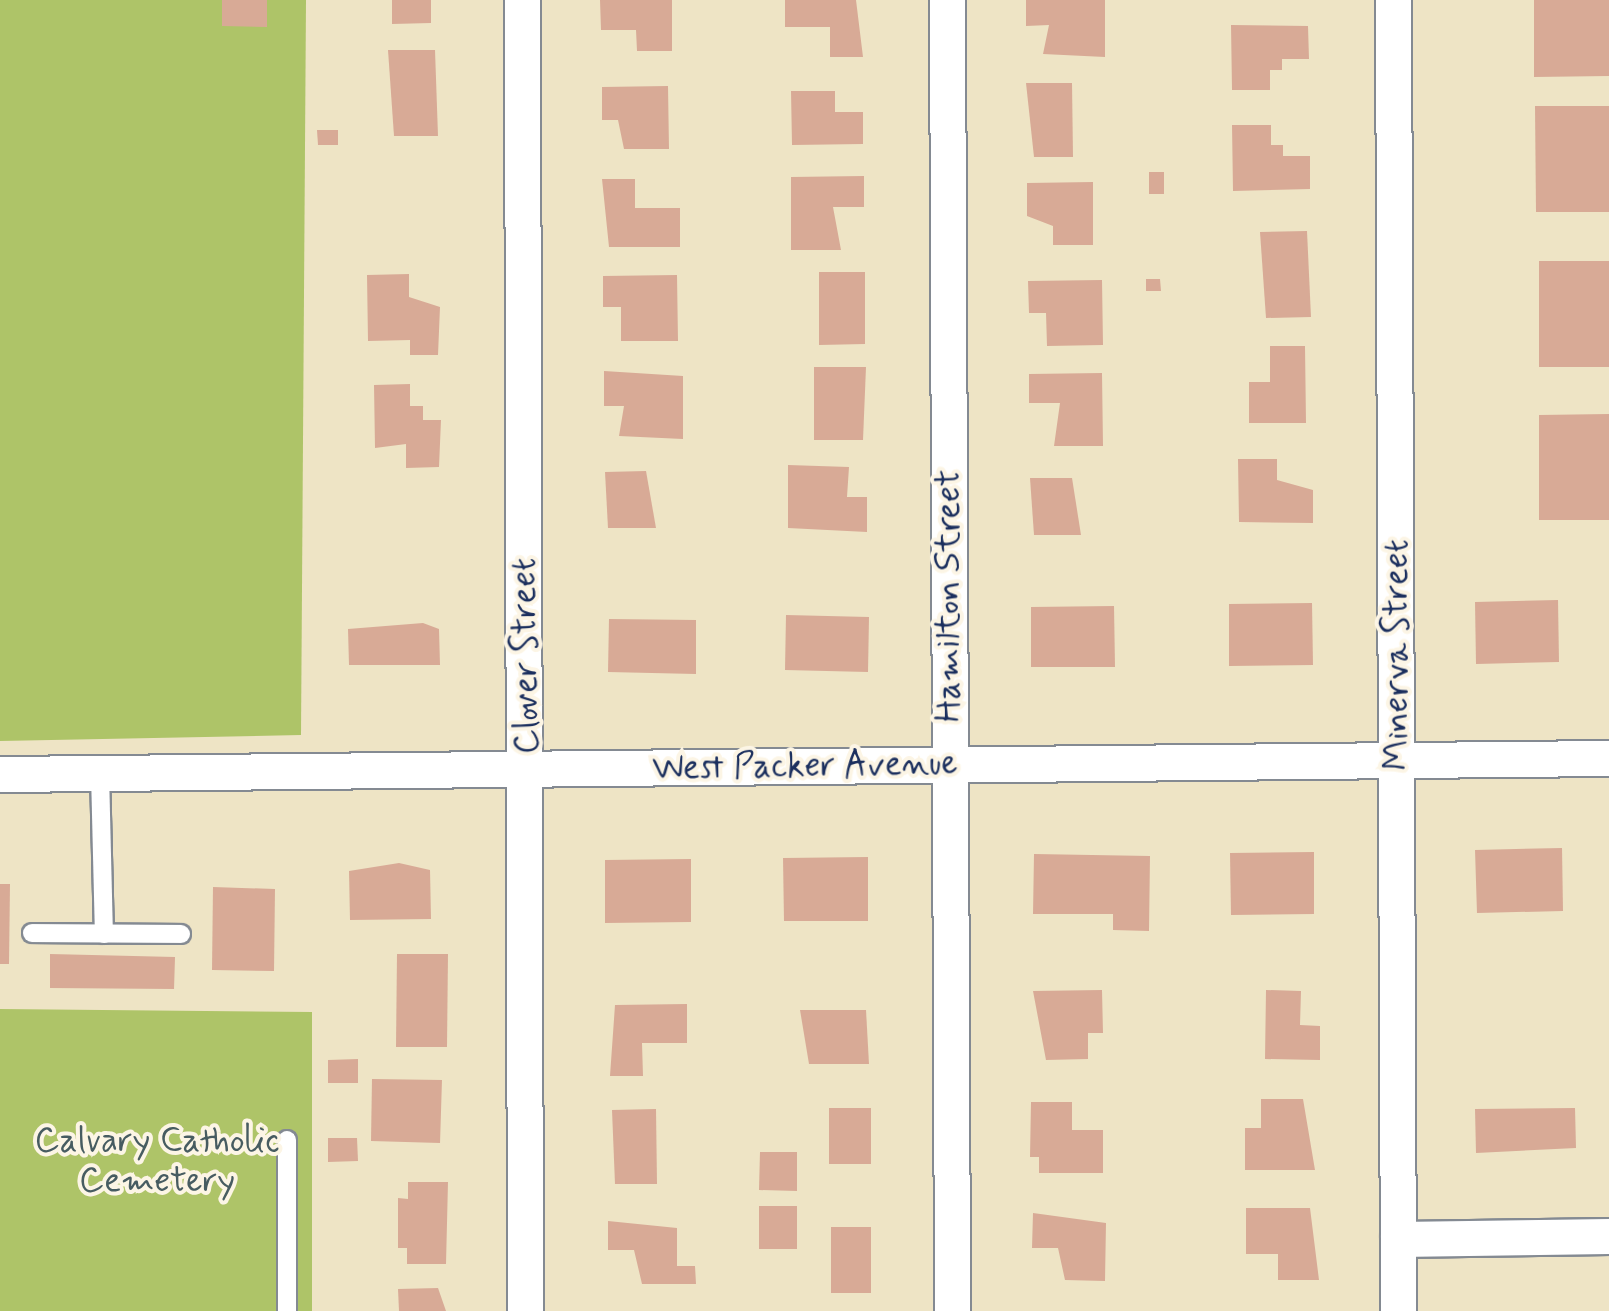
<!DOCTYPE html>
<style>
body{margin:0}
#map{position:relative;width:1609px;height:1311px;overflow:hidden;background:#eee4c5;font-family:Mynerve,sans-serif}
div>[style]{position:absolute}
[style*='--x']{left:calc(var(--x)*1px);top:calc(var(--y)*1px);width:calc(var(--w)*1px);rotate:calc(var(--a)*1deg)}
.green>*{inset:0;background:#aec468}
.building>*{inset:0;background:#d8aa96}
.roads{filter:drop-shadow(2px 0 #848a92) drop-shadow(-2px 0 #848a92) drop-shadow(0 2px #848a92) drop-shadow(0 -2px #848a92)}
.service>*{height:18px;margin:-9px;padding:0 9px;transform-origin:9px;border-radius:9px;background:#fff}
.minor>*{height:35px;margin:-17.5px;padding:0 17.5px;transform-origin:17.5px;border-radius:17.5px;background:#fff}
span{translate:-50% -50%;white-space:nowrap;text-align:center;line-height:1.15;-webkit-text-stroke:8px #fcf5e5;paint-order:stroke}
.street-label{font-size:35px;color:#1b2f5e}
.park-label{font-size:35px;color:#475c61}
</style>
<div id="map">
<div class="green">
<i style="clip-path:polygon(0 0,306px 0,301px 735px,0 741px)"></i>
<i style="clip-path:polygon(0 1009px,312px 1012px,312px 1311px,0 1311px)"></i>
</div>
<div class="building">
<i style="clip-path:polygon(222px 0,267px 0,267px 27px,222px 26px)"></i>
<i style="clip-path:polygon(392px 0,431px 0,431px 23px,392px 24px)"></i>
<i style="clip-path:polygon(600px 0,672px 0,672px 51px,637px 51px,636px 30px,601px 30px)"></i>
<i style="clip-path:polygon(785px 0,856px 0,863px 57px,830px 57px,830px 27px,785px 27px)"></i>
<i style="clip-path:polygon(1026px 0,1105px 0,1105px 57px,1043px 54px,1049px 25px,1026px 26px)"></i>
<i style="clip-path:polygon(1534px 0,1609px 0,1609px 76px,1534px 77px)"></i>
<i style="clip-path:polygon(1231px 25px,1308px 26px,1309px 59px,1282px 59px,1282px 70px,1270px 70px,1270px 90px,1232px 90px)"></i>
<i style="clip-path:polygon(388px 50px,435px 50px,438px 136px,394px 136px)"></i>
<i style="clip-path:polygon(1026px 83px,1072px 83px,1073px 157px,1034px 157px)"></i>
<i style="clip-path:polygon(668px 86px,669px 149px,624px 149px,618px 120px,602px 120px,602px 87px)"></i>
<i style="clip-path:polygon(791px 91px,835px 91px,835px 112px,863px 112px,863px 144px,792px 145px)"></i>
<i style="clip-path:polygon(1535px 106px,1609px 106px,1609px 212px,1536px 212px)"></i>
<i style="clip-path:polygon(1232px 125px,1271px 125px,1271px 145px,1283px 145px,1283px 156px,1310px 156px,1310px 189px,1233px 191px)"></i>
<i style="clip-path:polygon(317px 130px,338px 130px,338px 145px,318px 145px)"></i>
<i style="clip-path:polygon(1149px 172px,1164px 172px,1164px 194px,1149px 194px)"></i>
<i style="clip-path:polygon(864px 176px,864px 207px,833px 207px,841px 250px,791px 250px,791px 177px)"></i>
<i style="clip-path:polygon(602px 179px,635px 179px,635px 208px,680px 208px,680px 247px,609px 247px)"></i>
<i style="clip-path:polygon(1093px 182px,1093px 245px,1053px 245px,1053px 226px,1027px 216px,1027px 183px)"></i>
<i style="clip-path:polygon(1307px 231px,1311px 317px,1266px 318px,1260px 232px)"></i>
<i style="clip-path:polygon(1539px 261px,1609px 261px,1609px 367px,1539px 367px)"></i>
<i style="clip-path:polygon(819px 272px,865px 272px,865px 344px,819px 345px)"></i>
<i style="clip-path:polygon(409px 274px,409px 297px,440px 307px,438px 355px,410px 355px,410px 340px,368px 341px,367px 275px)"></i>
<i style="clip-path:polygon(677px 275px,678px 341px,621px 341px,621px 307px,603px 307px,603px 276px)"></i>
<i style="clip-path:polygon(1146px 279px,1160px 279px,1161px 291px,1146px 291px)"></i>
<i style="clip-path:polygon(1102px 280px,1103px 345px,1047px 346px,1046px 313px,1029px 313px,1028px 281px)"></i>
<i style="clip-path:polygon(1270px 346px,1305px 346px,1306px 423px,1249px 423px,1249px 382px,1270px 382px)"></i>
<i style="clip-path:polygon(814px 367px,866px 367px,863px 440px,814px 440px)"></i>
<i style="clip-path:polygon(604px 371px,683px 376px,683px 439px,619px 436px,624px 406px,604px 406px)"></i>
<i style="clip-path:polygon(1102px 373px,1103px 446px,1054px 446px,1060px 403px,1029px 403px,1029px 374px)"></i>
<i style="clip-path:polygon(410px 384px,410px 406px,423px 406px,423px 420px,441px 420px,439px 467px,406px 468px,406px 444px,375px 448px,374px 385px)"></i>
<i style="clip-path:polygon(1609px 414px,1609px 520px,1539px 520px,1539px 415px)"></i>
<i style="clip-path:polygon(1238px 459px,1277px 459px,1277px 480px,1313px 490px,1313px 523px,1239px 522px)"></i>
<i style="clip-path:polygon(788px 465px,849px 467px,847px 497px,867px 497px,867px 532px,788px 528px)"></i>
<i style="clip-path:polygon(646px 471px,656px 528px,608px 528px,605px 472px)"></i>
<i style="clip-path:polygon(1030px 478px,1072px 478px,1081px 535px,1034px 535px)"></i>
<i style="clip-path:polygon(1558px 600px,1559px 662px,1476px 664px,1475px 602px)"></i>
<i style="clip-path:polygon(1312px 603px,1313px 665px,1229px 666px,1229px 604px)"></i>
<i style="clip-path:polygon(1114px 606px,1115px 667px,1031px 667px,1031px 607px)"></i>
<i style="clip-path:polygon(786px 615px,869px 617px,868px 672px,785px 670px)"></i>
<i style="clip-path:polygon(609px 619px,696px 620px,696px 674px,608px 672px)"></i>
<i style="clip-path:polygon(423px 623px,439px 629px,440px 665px,349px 665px,348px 629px)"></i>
<i style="clip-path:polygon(1562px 848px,1563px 911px,1477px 913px,1475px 850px)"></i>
<i style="clip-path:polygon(1314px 852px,1314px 914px,1231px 915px,1230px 853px)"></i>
<i style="clip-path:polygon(1034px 854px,1150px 856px,1149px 931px,1113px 930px,1113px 914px,1033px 914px)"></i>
<i style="clip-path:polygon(868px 857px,868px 921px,784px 921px,783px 858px)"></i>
<i style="clip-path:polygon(691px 859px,691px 922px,605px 923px,605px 860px)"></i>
<i style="clip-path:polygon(399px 863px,430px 870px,431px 919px,350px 920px,349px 871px)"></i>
<i style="clip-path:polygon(0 884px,10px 884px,9px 964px,0 964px)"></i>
<i style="clip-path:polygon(213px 887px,275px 889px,274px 971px,212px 970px)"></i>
<i style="clip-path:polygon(50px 954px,175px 957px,174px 989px,50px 988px)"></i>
<i style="clip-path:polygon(397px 954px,448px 954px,447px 1047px,396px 1047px)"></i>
<i style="clip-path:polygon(1102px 990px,1103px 1033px,1088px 1033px,1088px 1059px,1046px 1060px,1033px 991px)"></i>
<i style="clip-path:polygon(1266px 990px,1301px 991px,1300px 1025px,1320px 1026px,1320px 1060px,1265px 1059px)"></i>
<i style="clip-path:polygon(687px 1004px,687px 1043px,642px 1043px,643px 1076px,610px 1076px,615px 1005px)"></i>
<i style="clip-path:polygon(800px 1010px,866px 1010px,869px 1064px,809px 1064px)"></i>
<i style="clip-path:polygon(358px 1059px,358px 1083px,328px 1083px,328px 1060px)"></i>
<i style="clip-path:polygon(372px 1079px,442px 1080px,440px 1143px,371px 1141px)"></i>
<i style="clip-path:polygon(1261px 1099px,1303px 1099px,1315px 1170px,1245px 1170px,1245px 1128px,1261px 1128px)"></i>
<i style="clip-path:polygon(1031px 1102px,1072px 1102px,1072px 1130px,1103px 1130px,1103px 1173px,1039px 1173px,1039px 1157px,1030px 1157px)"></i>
<i style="clip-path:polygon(829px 1108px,871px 1108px,871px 1164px,829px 1164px)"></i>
<i style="clip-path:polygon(1575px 1108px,1576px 1148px,1476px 1153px,1475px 1109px)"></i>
<i style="clip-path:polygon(656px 1109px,657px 1184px,615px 1184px,612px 1110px)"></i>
<i style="clip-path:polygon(328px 1138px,357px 1138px,358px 1161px,328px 1162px)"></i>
<i style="clip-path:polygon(760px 1152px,797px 1152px,797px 1191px,759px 1190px)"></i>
<i style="clip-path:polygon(408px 1182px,448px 1182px,446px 1264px,407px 1264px,407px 1248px,398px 1248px,398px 1198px,408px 1199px)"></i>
<i style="clip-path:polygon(759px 1206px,797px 1206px,797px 1249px,759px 1249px)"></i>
<i style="clip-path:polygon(1246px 1208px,1310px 1208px,1319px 1280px,1278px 1280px,1278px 1254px,1246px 1254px)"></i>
<i style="clip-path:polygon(1033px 1213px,1106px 1223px,1105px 1281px,1065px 1280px,1058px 1248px,1032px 1248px)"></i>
<i style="clip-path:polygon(608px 1221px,677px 1228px,677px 1266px,695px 1266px,696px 1284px,642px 1284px,634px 1250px,608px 1250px)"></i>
<i style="clip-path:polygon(831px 1227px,871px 1227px,871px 1293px,831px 1293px)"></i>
<i style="clip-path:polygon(438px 1288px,446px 1311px,399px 1311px,398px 1289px)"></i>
</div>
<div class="roads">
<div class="service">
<i style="--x:100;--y:773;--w:161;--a:88.6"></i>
<i style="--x:32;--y:933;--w:149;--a:0.4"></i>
<i style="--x:287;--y:1311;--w:171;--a:-90"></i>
</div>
<div class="minor">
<i style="--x:522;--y:0;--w:1311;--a:89.87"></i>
<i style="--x:947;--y:0;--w:1311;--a:89.78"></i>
<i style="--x:1393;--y:0;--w:1311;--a:89.78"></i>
<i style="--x:0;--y:774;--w:1609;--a:-0.57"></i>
<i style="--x:1398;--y:1239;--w:211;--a:-0.8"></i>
</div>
</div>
<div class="street-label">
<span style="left:949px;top:596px;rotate:-90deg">Hamilton Street</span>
<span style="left:1397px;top:655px;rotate:-90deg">Minerva Street</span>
<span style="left:526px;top:656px;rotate:-91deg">Clover Street</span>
<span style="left:805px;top:766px;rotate:-1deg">West Packer Avenue</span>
</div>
<div class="park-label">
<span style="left:157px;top:1161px">Calvary Catholic<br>Cemetery</span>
</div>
</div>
